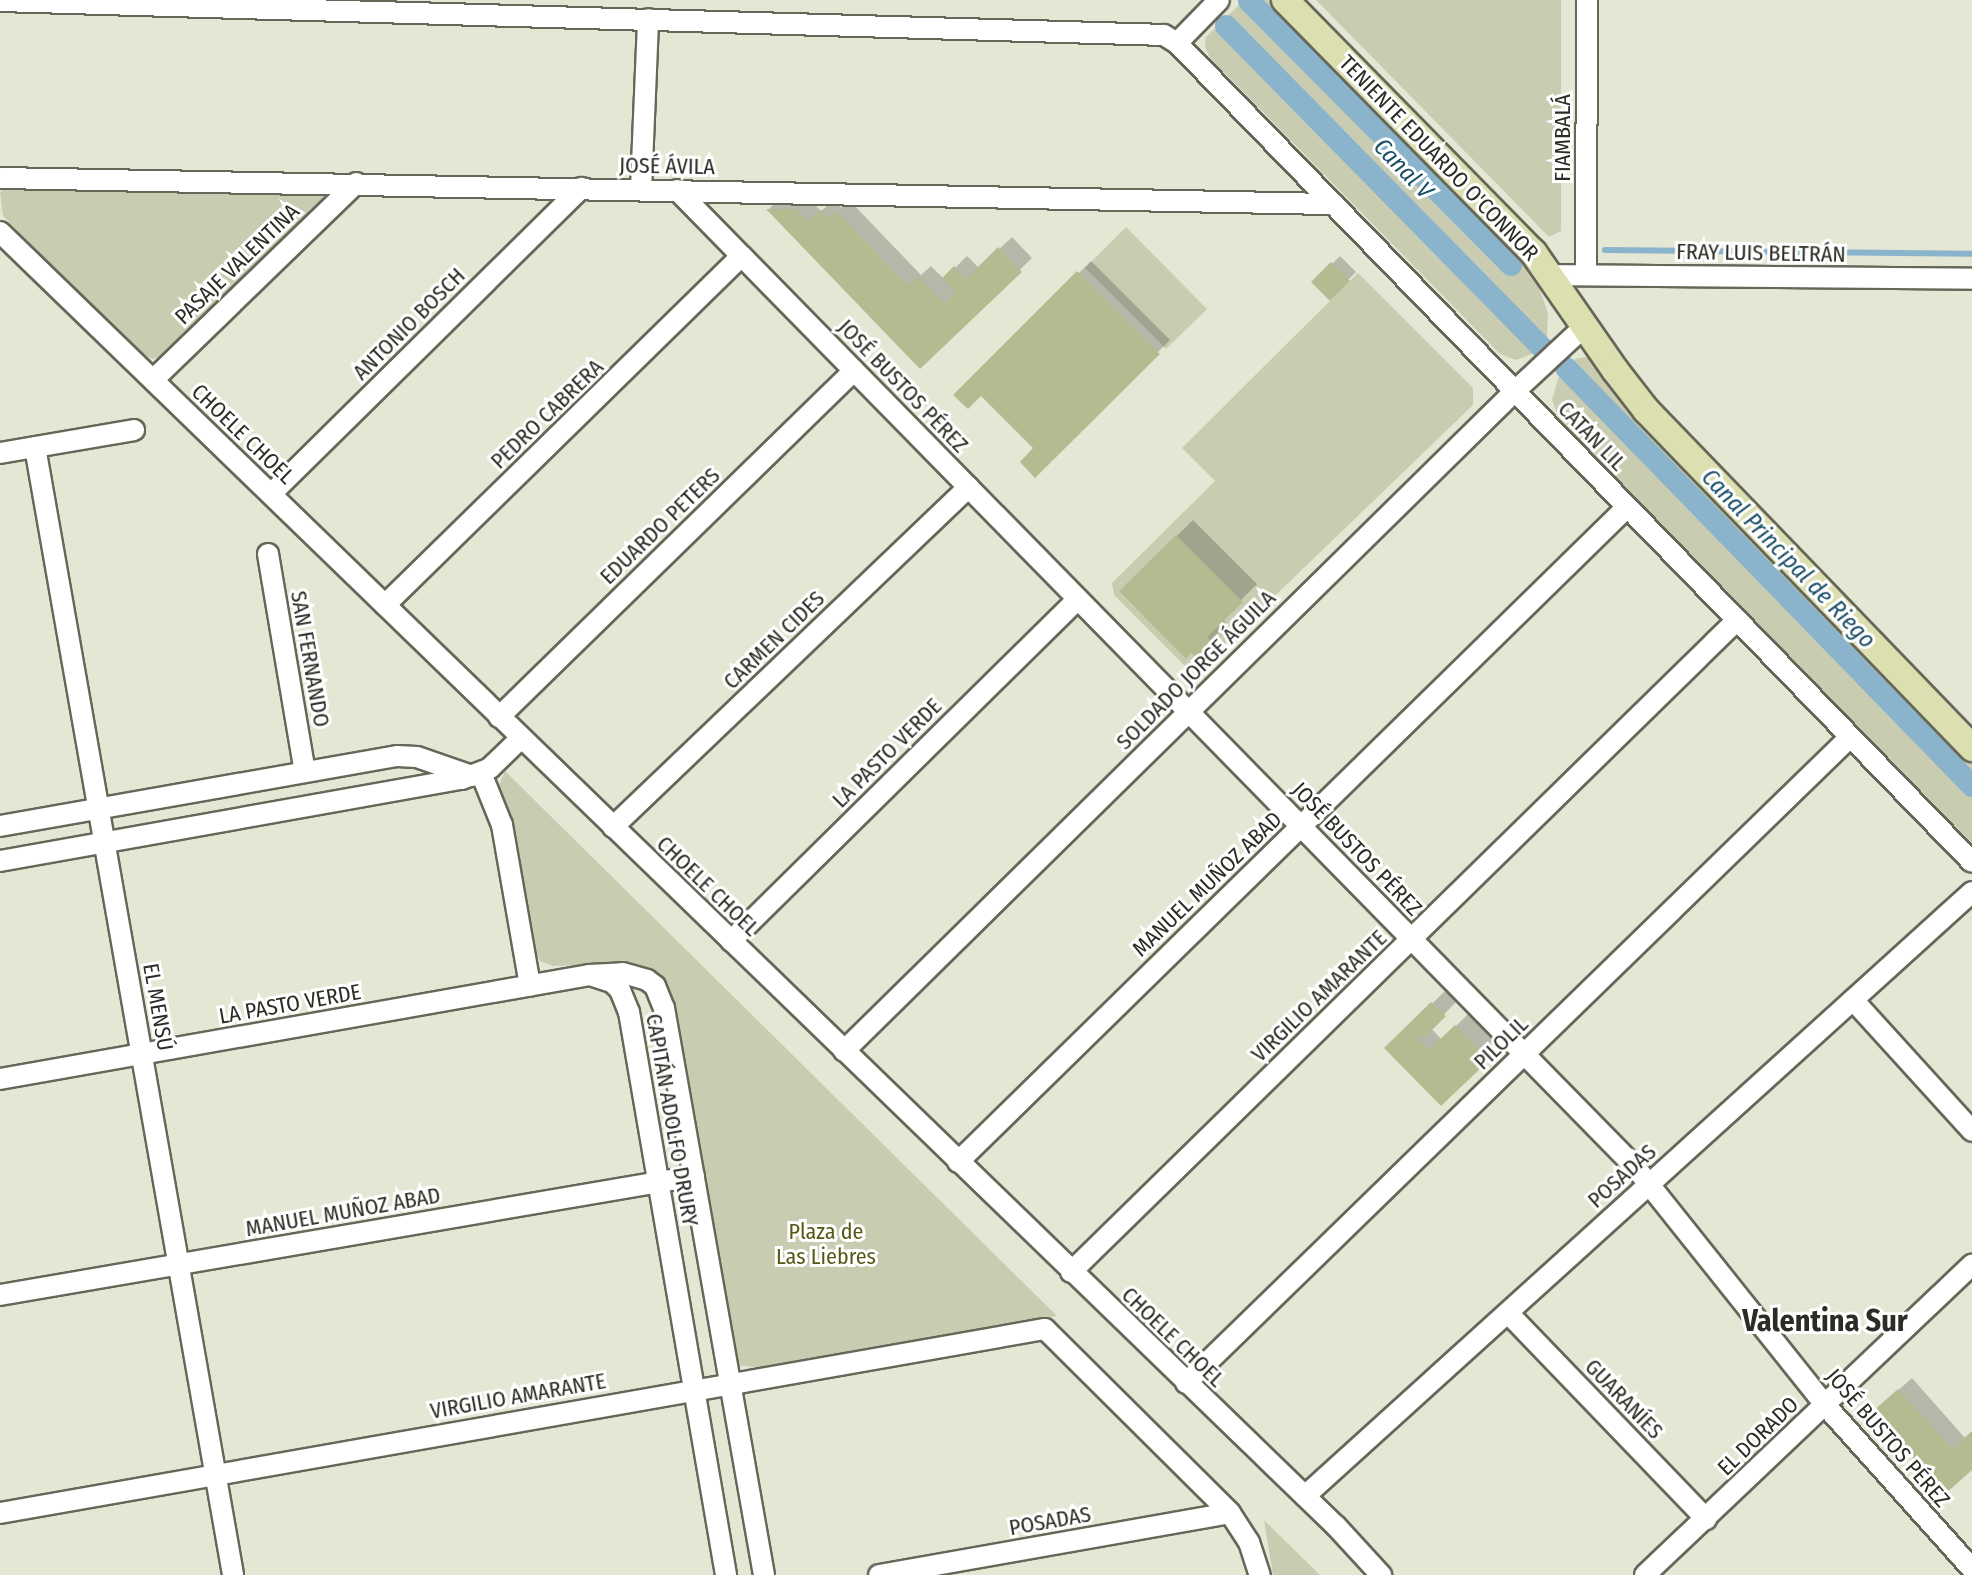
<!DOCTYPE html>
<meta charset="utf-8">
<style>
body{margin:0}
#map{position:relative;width:1972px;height:1575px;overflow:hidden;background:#e5e7d5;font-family:"Fira Sans Condensed",sans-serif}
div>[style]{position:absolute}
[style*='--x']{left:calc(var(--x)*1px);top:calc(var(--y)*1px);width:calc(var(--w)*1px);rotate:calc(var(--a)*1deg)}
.green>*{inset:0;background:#c9ccb1}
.shadow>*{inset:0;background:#0003}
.stream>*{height:6px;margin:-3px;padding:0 3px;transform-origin:3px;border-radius:3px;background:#8ab4cc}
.canal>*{height:22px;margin:-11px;padding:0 11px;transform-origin:11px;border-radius:11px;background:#8ab4cc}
.building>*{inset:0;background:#b6ba91}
.roads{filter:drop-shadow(2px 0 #666758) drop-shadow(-2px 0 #666758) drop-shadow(0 2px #666758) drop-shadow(0 -2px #666758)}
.minor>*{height:20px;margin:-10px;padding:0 10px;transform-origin:10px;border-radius:10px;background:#fff}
.major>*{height:26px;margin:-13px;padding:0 13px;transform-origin:13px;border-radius:13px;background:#dcdfb0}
span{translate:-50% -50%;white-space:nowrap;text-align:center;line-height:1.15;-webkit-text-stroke:6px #fff;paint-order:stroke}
.street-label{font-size:22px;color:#2b2c25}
.park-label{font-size:22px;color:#555715}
.water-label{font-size:24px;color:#194e67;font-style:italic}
.district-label{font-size:30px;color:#2b2c25;font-weight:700}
</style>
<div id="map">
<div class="green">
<i style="clip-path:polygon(1244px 0,1269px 0,1521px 258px,1536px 279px,1548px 313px,1547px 336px,1537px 352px,1516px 360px,1500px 354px,1210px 58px,1205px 47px,1206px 37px)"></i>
<i style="clip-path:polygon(1316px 0,1561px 0,1561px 231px,1549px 237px)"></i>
<i style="clip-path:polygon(4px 187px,324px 192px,325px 196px,166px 355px,153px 359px,137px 352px,3px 216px,0 193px)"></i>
<i style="clip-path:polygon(1126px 227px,1207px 309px,1166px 349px,1085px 268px)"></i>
<i style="clip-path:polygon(1358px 273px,1473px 388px,1473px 405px,1200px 668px,1188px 669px,1114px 595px,1112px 583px,1215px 481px,1182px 448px)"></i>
<i style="clip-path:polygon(1585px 357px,1594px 361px,1972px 760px,1972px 843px,1560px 422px,1552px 400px,1558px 379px,1575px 359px)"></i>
<i style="clip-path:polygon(505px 771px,1057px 1316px,762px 1368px,738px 1365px,734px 1359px,656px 975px,632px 963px,553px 966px,540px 961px,534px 948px,510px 816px,499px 785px)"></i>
<i style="clip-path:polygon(1264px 1520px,1320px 1575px,1273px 1575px)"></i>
</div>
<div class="shadow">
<i style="clip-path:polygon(781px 197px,808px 198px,821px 211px,834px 200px,842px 208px,850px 201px,921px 275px,931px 266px,944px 279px,967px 256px,979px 268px,1012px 237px,1032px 258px,920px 366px,769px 209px)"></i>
<i style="clip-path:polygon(1340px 256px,1356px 272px,1330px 298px,1314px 282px)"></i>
<i style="clip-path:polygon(1091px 261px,1170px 340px,1035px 475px,1036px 448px,981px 393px,956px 395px)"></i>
<i style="clip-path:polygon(1193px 520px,1257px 584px,1222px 619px,1227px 624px,1196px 655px,1121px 591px)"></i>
<i style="clip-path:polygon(1445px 991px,1456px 1002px,1431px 1028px,1442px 1040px,1468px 1014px,1494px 1041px,1494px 1051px,1441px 1103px,1387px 1048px)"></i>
<i style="clip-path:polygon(1912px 1378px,1965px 1438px,1972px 1432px,1972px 1468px,1887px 1400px)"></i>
</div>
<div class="stream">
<i style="--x:1605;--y:250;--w:367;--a:0.6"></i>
</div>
<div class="canal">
<i style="--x:1249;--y:1;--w:372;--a:45.2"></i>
<i style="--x:1226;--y:26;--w:451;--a:45.5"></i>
<i style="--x:1566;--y:368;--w:583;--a:45.83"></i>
</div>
<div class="building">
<i style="clip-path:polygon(766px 209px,796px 209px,808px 222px,821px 210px,829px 218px,836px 211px,908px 286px,918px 276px,945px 304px,956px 293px,942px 278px,954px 266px,966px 279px,998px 247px,1022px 272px,920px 369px)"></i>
<i style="clip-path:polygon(1331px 262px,1350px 281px,1330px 301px,1311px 282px)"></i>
<i style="clip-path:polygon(1077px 271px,1160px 354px,1035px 478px,1020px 462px,1033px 448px,981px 396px,968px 409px,953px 395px)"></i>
<i style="clip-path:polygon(1176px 535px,1243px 602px,1207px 637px,1212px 642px,1196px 657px,1191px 653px,1186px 659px,1119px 591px)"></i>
<i style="clip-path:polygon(1431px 1002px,1446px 1016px,1423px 1039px,1417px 1033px,1415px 1036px,1429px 1050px,1455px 1025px,1483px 1054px,1483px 1066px,1441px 1106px,1384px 1048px)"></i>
<i style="clip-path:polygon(1898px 1389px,1952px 1449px,1972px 1431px,1972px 1470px,1945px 1494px,1872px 1412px)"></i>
</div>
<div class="roads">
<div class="minor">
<i style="--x:0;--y:1;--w:1164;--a:1.67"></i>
<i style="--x:1164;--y:35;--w:15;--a:32"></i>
<i style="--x:1177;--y:43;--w:1141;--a:45.85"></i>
<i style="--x:1177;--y:43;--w:60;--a:-45.7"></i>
<i style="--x:0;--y:178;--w:1334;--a:1.12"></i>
<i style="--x:641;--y:189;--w:170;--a:-87.6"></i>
<i style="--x:677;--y:190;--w:1370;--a:45.56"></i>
<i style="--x:1636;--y:1168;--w:303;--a:51.4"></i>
<i style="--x:1825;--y:1405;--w:220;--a:48.1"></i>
<i style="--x:0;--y:232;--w:1860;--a:44.09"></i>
<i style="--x:1336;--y:1526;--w:67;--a:47.4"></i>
<i style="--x:1550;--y:275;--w:422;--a:0.5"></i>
<i style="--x:1586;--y:275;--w:275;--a:-89.8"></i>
<i style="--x:153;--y:380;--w:283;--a:-44.1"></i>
<i style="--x:35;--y:447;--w:1145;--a:80.04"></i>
<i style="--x:0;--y:453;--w:136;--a:-9.7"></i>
<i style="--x:271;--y:494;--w:436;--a:-44.6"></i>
<i style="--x:268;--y:554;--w:221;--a:80.4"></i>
<i style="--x:385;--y:605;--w:499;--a:-44.4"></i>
<i style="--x:499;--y:717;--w:496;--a:-44.3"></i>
<i style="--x:481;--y:773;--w:56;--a:68"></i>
<i style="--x:502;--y:825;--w:163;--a:80.1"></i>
<i style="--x:0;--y:826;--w:403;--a:-10"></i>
<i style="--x:397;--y:756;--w:20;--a:3"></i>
<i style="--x:417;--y:757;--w:58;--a:19.1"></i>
<i style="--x:613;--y:827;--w:492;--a:-43.7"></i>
<i style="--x:0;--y:861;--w:469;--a:-10.1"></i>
<i style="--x:462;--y:779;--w:30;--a:-21"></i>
<i style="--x:490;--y:768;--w:43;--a:-44.1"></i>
<i style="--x:731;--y:941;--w:487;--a:-44.6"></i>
<i style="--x:593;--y:976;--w:20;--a:18"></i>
<i style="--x:612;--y:982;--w:11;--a:45"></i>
<i style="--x:620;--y:990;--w:24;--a:68"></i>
<i style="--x:629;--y:1012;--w:571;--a:80.22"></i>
<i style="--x:1853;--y:1000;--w:177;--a:47.7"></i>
<i style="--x:844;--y:1051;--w:941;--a:-44.53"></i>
<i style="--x:1515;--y:391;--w:96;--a:-42.9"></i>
<i style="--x:0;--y:1079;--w:598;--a:-10.01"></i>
<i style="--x:589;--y:975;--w:34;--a:-3"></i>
<i style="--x:623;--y:973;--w:25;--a:16"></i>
<i style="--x:647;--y:980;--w:10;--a:37"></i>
<i style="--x:655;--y:986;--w:24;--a:68"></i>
<i style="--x:664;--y:1008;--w:576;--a:80"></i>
<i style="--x:958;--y:1162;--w:936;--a:-44.39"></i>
<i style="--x:1071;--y:1272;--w:932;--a:-44.39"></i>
<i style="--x:0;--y:1295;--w:704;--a:-9.73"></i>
<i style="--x:1508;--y:1313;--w:286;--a:46.1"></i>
<i style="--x:1186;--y:1383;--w:926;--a:-44.21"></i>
<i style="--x:1305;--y:1496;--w:900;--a:-42.16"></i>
<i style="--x:0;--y:1513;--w:1061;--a:-9.99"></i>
<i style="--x:1045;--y:1329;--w:261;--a:44.8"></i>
<i style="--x:1230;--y:1513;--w:35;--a:57"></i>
<i style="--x:1249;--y:1542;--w:35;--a:72"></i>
<i style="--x:879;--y:1575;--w:356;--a:-10"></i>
<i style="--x:1645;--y:1575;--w:451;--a:-43.5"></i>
</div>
<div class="major">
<i style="--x:1285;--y:0;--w:354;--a:45.5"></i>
<i style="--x:1533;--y:252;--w:144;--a:55.2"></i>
<i style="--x:1615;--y:370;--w:51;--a:52.2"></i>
<i style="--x:1646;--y:410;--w:470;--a:46"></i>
</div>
</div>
<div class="street-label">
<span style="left:1563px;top:138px;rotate:-90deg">FIAMBALÁ</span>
<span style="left:1439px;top:158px;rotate:46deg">TENIENTE EDUARDO O'CONNOR</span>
<span style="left:667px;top:166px;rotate:1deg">JOSÉ ÁVILA</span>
<span style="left:1761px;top:253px;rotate:1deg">FRAY LUIS BELTRÁN</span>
<span style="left:237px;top:264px;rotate:-44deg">PASAJE VALENTINA</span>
<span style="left:409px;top:324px;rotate:-45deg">ANTONIO BOSCH</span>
<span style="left:903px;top:386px;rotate:46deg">JOSÉ BUSTOS PÉREZ</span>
<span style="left:547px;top:414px;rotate:-44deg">PEDRO CABRERA</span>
<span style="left:243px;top:434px;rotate:44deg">CHOELE CHOEL</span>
<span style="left:1592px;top:436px;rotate:46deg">CATAN LIL</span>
<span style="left:660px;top:526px;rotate:-44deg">EDUARDO PETERS</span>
<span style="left:774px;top:640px;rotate:-44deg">CARMEN CIDES</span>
<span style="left:310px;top:659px;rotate:80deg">SAN FERNANDO</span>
<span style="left:1196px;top:670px;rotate:-45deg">SOLDADO JORGE ÁGUILA</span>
<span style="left:887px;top:753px;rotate:-45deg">LA PASTO VERDE</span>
<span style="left:1357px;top:849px;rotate:46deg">JOSÉ BUSTOS PÉREZ</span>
<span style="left:1207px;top:884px;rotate:-44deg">MANUEL MUÑOZ ABAD</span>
<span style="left:708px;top:886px;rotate:44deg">CHOELE CHOEL</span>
<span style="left:1319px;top:996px;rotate:-44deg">VIRGILIO AMARANTE</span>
<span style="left:290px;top:1004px;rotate:-10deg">LA PASTO VERDE</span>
<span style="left:158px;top:1007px;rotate:80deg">EL MENSÚ</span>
<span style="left:1501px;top:1043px;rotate:-44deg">PILOLIL</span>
<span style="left:672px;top:1120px;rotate:80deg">CAPITÁN ADOLFO DRURY</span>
<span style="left:1622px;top:1176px;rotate:-42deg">POSADAS</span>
<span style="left:343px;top:1212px;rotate:-10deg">MANUEL MUÑOZ ABAD</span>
<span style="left:1173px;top:1337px;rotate:44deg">CHOELE CHOEL</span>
<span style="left:518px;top:1396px;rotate:-10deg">VIRGILIO AMARANTE</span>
<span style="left:1624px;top:1399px;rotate:46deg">GUARANÍES</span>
<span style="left:1758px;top:1436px;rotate:-44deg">EL DORADO</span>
<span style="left:1888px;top:1438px;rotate:49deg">JOSÉ BUSTOS PÉREZ</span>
<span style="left:1050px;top:1521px;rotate:-10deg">POSADAS</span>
</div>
<div class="park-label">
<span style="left:826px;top:1244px">Plaza de<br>Las Liebres</span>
</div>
<div class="water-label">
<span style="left:1403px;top:169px;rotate:46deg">Canal V</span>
<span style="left:1788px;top:559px;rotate:46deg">Canal Principal de Riego</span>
</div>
<div class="district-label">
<span style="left:1825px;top:1321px">Valentina Sur</span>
</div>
</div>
